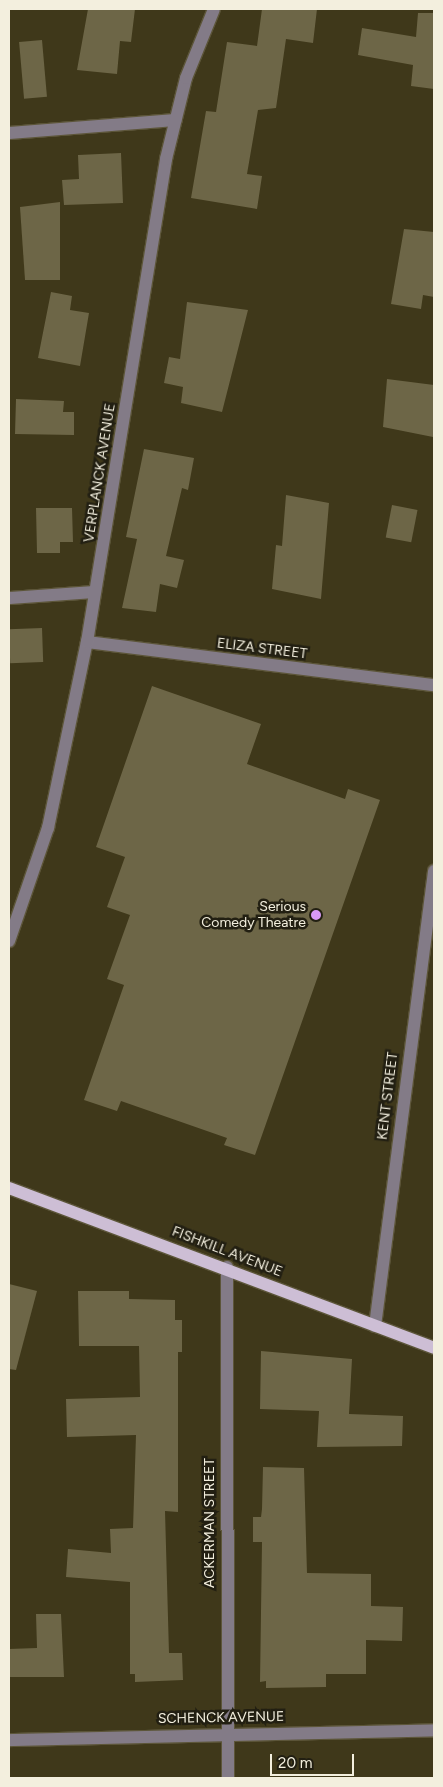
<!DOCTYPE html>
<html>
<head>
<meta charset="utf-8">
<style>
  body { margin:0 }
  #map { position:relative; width:443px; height:1787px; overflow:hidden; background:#3f381a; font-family:Figtree,sans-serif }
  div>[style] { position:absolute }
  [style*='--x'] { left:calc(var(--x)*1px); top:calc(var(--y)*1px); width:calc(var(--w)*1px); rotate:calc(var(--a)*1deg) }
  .building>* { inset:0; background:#6d6647; transform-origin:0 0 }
  .roads { filter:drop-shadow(1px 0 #5c5539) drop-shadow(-1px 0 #5c5539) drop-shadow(0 1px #5c5539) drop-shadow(0 -1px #5c5539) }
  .minor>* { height:12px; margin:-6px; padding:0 6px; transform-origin:6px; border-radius:6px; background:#837b87 }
  .major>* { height:12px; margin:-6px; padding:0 6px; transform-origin:6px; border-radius:6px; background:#cdbed5 }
  .dots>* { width:14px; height:14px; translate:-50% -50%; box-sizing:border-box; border:2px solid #221f12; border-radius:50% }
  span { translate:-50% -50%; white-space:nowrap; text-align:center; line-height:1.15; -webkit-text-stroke:5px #221f12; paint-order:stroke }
  .street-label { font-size:14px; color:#f3efde }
  .poi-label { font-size:14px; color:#f3efde }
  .right { translate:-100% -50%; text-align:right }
  .frame { position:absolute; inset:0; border:10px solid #f3efde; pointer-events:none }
  .scale { position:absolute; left:270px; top:1754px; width:84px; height:22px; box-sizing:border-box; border:2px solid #f3efde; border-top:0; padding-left:6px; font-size:15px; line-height:18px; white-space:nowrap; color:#f3efde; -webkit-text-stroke:4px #221f12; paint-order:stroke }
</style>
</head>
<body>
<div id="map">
  <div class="building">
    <div style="clip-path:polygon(88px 9px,135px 9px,131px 42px,120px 41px,117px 74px,77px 70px)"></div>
    <div style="clip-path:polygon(262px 9px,317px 9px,313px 43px,286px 39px,276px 108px,258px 110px,247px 174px,262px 176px,257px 209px,191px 198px,206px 111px,216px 112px,227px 42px,257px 46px)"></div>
    <div style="clip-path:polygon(418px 13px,434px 13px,434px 89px,411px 86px,413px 65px,358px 55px,362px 28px,416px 37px)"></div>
    <div style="left:42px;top:40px;width:57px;height:23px;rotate:85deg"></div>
    <div style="clip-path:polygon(121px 153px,123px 203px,64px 205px,62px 180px,79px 179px,78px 155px)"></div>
    <div style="clip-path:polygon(60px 202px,60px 280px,25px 280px,20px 207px)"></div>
    <div style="clip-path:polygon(404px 229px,434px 232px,434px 297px,423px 295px,421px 309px,391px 304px)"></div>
    <div style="clip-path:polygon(51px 292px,72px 296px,70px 310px,89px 313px,80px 366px,38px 358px)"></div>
    <div style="clip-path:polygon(187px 302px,248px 310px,222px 412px,181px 403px,183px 387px,164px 383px,169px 357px,180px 359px)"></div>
    <div style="clip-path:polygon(387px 379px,434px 385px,433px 437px,383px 427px)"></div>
    <div style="clip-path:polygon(16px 399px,64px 401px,63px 412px,74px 412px,74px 435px,15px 434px)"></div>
    <div style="clip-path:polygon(144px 449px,194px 458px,188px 490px,182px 488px,166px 556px,184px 560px,177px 588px,160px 584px,156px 612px,122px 608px,137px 539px,126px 537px)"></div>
    <div style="clip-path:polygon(286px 495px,329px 503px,321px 599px,272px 589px,276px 545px,282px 546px)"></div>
    <div style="left:392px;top:505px;width:26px;height:33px;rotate:11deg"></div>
    <div style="clip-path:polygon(36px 508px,72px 508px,73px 542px,60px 542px,60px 553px,37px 553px)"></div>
    <div style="left:42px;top:628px;width:34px;height:33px;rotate:88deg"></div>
    <div style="clip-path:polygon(152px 686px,261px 724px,247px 764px,345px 799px,348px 789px,380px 800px,255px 1155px,224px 1145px,227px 1138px,121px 1101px,117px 1111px,84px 1100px,124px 985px,107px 979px,130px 915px,107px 907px,125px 857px,96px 847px)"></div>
    <div style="clip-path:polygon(9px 1284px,37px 1291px,16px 1370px,9px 1369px)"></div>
    <div style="clip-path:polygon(78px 1291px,129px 1291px,129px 1299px,175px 1300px,175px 1320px,182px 1320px,182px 1352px,178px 1352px,178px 1512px,165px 1511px,169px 1653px,182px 1653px,183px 1680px,135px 1682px,135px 1674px,130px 1674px,130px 1582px,66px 1577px,68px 1549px,111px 1553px,110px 1529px,133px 1528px,136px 1435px,67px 1437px,66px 1399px,140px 1397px,139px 1346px,79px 1346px)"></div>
    <div style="clip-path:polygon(261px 1351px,352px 1359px,349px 1414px,403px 1416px,402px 1446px,317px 1447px,319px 1411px,260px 1409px)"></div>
    <div style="clip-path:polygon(263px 1467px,304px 1468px,307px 1573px,371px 1574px,371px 1606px,403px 1607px,402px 1641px,366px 1640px,366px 1674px,326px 1674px,326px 1687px,266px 1688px,266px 1681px,260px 1682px,262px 1542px,253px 1542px,253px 1517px,261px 1517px,262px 1509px)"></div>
    <div style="clip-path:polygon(36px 1614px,61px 1614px,64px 1677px,9px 1677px,9px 1649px,37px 1648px)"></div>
  </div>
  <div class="roads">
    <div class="minor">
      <div style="--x:9;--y:133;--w:167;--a:-4.5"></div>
      <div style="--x:9;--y:598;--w:86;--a:-4"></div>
      <div style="--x:87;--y:642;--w:350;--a:7.1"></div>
      <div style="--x:9;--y:941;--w:120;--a:-71"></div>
      <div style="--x:48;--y:828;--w:190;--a:-78.2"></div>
      <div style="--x:87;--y:642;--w:489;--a:-80.7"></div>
      <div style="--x:166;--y:159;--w:83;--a:-76.1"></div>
      <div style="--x:186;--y:78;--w:74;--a:-67.9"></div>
      <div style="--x:227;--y:1267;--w:511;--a:89.89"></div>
      <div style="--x:375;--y:1326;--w:459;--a:-82.6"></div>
      <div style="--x:9;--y:1740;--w:425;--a:-1.3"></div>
    </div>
    <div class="major">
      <div style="--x:9;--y:1188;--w:454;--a:20.6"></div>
    </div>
  </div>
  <div class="dots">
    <div style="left:316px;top:915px;background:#d99af8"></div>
  </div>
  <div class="street-label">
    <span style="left:100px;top:473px;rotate:-81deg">VERPLANCK AVENUE</span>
    <span style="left:262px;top:649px;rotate:7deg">ELIZA STREET</span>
    <span style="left:388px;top:1096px;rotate:-83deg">KENT STREET</span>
    <span style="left:227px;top:1252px;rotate:21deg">FISHKILL AVENUE</span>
    <span style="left:210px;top:1523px;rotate:-90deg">ACKERMAN STREET</span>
    <span style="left:221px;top:1718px;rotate:-1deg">SCHENCK AVENUE</span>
  </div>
  <div class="poi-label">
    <span class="right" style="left:306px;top:915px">Serious<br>Comedy Theatre</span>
  </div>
  <div class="frame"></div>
  <div class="scale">20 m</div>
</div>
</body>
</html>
